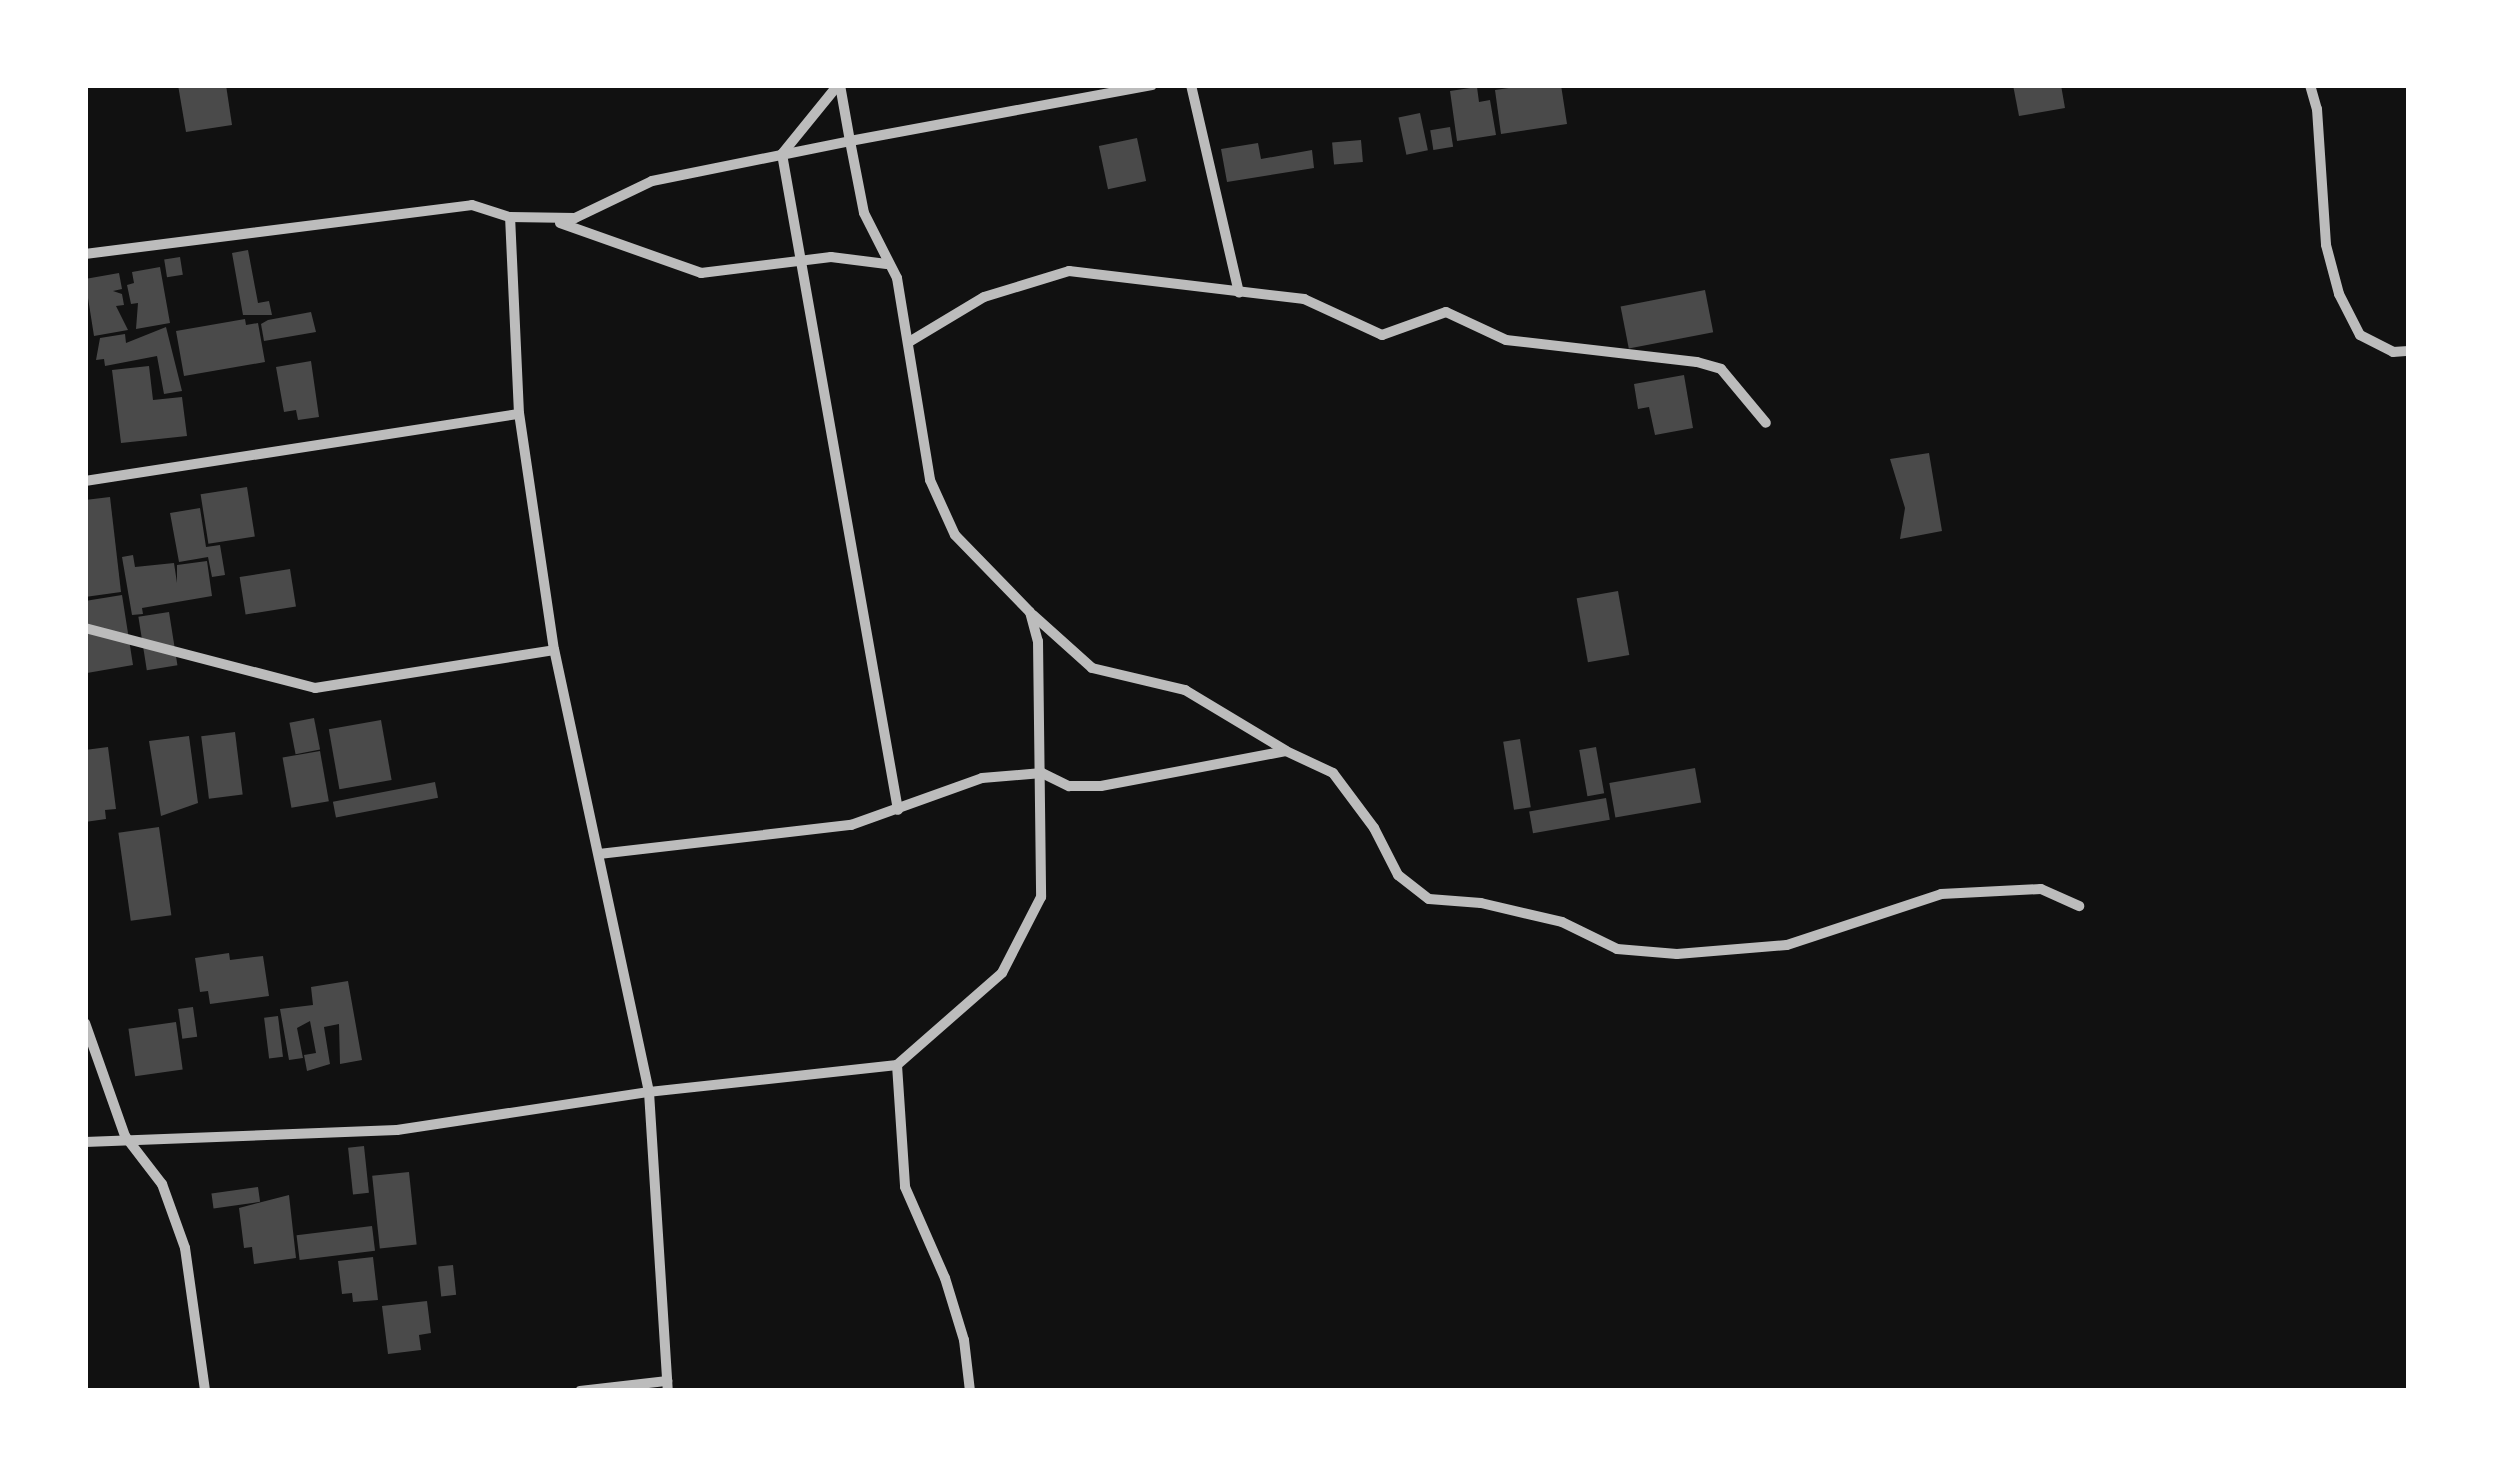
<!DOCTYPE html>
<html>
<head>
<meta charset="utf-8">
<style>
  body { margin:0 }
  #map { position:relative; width:2494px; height:1476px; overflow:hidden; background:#111; font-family:Arial,sans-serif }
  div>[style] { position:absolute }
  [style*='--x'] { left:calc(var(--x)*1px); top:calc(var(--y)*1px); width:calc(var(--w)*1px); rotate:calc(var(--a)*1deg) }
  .building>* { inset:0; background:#4a4a4a; transform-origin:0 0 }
  .minor>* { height:10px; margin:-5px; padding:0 5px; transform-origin:5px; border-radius:5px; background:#bcbcbc }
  span { translate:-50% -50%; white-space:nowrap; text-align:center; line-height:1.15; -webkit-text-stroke:10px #fff; paint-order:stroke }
  .frame { position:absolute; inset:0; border:88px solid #fff; pointer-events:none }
</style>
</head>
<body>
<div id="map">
  <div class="building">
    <div style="clip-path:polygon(178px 85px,226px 85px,232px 125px,186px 132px)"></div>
    <div style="clip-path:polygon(1530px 85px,1561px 85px,1567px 124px,1501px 134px,1495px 90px)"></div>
    <div style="clip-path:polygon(2013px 85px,2061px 85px,2065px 108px,2019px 116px)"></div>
    <div style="clip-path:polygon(1477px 87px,1479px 102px,1490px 100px,1496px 135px,1457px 141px,1450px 91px)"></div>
    <div style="left:1420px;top:113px;width:38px;height:22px;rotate:78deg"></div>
    <div style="left:1450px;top:127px;width:20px;height:20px;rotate:81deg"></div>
    <div style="left:1137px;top:138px;width:44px;height:39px;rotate:78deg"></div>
    <div style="left:1361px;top:140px;width:22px;height:29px;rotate:85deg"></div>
    <div style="clip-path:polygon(1258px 143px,1261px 159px,1312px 150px,1314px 168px,1227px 182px,1221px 149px)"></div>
    <div style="clip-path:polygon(248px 250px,258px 303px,269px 301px,272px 315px,243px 315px,232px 253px)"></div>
    <div style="left:180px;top:257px;width:18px;height:16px;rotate:81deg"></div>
    <div style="clip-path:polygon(160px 267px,170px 323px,136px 329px,138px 303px,131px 304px,127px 285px,134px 283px,132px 272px)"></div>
    <div style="clip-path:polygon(119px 273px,122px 289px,113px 291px,122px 294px,124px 305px,116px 306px,128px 330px,94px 336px,85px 279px)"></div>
    <div style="left:1705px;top:290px;width:43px;height:86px;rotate:79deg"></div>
    <div style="clip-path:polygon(311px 312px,316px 332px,264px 341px,261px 324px,268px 320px)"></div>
    <div style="clip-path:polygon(245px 319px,246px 325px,258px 323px,265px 362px,184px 376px,176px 331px)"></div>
    <div style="clip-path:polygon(166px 327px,182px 391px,164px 394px,157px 356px,105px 366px,104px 359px,96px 360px,100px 338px,125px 334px,126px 343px)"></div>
    <div style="clip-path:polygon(311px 361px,319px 417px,298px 420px,296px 410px,284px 412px,276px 367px)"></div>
    <div style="clip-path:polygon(149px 366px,153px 400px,182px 397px,187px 436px,121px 443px,112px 370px)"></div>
    <div style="clip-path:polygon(1684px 375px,1693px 428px,1655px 435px,1649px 407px,1638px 409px,1634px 384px)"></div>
    <div style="clip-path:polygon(1929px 453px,1942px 531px,1900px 539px,1905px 508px,1890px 459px)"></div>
    <div style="left:247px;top:487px;width:50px;height:47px;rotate:81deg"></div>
    <div style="clip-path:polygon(110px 497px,121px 592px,85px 597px,85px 500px)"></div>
    <div style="clip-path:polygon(200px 508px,206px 547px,220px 545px,225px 575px,212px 577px,208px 557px,179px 562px,170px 513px)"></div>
    <div style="clip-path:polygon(133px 555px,135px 567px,174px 563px,177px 583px,177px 565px,207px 561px,212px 596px,142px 608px,143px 614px,132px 615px,122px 557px)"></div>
    <div style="left:290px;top:569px;width:38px;height:51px;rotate:81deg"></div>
    <div style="left:1618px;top:591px;width:65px;height:42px;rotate:80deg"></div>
    <div style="clip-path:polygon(122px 595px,133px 665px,87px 673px,85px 601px)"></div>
    <div style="left:169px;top:612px;width:54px;height:31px;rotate:81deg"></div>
    <div style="left:314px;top:718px;width:32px;height:25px;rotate:79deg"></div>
    <div style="left:381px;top:720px;width:61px;height:53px;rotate:80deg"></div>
    <div style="left:235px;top:732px;width:63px;height:34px;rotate:83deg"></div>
    <div style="clip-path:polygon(189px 736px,198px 803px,161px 816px,149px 741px)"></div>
    <div style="left:1520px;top:739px;width:69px;height:17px;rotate:81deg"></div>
    <div style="clip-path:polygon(108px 747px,116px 809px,105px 810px,106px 819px,85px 822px,85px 750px)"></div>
    <div style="left:1596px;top:747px;width:47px;height:17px;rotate:80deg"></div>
    <div style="left:320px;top:751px;width:51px;height:38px;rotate:80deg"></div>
    <div style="left:1695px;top:768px;width:35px;height:87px;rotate:80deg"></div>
    <div style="left:435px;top:782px;width:16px;height:104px;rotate:79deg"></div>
    <div style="left:1606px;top:798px;width:22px;height:78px;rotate:80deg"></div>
    <div style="left:159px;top:827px;width:89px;height:41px;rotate:82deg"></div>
    <div style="clip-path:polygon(229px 953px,230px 960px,263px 956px,269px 996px,210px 1004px,208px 991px,200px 992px,195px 958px)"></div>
    <div style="clip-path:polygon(348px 981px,362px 1060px,340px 1064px,339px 1024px,324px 1027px,330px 1064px,307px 1071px,304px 1055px,316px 1053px,310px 1021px,297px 1028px,303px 1058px,289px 1060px,280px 1009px,313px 1005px,311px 987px)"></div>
    <div style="left:193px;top:1007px;width:30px;height:15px;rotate:82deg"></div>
    <div style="left:278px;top:1016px;width:41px;height:14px;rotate:83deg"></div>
    <div style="left:176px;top:1022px;width:48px;height:48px;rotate:82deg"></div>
    <div style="left:364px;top:1146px;width:47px;height:16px;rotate:84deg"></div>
    <div style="left:409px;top:1172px;width:73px;height:37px;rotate:84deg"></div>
    <div style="left:258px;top:1187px;width:15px;height:47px;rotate:82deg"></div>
    <div style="clip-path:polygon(289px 1195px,296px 1258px,254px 1264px,252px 1247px,244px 1248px,239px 1208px)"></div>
    <div style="left:372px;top:1226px;width:25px;height:76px;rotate:83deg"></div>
    <div style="clip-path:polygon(373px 1257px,378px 1300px,353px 1302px,352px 1293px,342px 1294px,338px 1261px)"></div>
    <div style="left:453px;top:1265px;width:30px;height:15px;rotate:84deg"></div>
    <div style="clip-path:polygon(427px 1301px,431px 1333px,419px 1335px,421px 1350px,388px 1354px,382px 1306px)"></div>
  </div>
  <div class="minor">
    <div style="--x:838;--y:85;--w:89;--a:129.1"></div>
    <div style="--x:782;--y:154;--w:666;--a:79.97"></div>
    <div style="--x:840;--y:85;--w:57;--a:79.9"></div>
    <div style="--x:850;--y:141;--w:73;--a:79"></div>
    <div style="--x:864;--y:213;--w:73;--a:63.1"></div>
    <div style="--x:897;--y:278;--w:205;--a:80.7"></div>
    <div style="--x:930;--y:480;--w:60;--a:65.6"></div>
    <div style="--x:955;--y:535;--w:107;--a:45.8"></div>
    <div style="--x:1030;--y:612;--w:30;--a:75"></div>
    <div style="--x:1038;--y:641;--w:256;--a:89.3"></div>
    <div style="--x:1041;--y:897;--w:85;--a:117.2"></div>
    <div style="--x:1002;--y:973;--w:140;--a:138.8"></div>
    <div style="--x:897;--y:1065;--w:249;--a:173.8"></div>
    <div style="--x:649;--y:1092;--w:452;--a:-102.1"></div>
    <div style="--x:554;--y:650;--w:239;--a:-98.4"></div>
    <div style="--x:519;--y:414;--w:197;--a:-92.6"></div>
    <div style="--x:510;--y:217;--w:65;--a:0.9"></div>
    <div style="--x:575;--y:218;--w:85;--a:-25.7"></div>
    <div style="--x:652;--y:181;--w:202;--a:-11.4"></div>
    <div style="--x:850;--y:141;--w:307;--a:-10.5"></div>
    <div style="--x:1191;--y:85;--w:213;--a:77"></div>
    <div style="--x:2310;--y:85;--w:25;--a:74"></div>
    <div style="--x:2317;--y:109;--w:136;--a:86.2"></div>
    <div style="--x:2326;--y:245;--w:51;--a:75.1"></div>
    <div style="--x:2339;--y:294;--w:46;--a:62.9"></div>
    <div style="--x:2360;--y:335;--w:37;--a:27"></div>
    <div style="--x:2393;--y:352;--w:16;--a:-4"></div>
    <div style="--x:560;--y:223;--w:150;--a:19.5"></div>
    <div style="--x:701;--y:273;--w:131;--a:-7"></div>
    <div style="--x:831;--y:257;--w:56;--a:7.1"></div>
    <div style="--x:85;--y:254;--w:390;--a:-7.2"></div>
    <div style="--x:472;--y:205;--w:40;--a:18"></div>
    <div style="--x:909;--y:342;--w:87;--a:-31"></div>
    <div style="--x:984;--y:297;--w:89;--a:-17"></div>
    <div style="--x:1069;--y:271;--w:237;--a:6.8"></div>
    <div style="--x:1304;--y:299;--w:86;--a:24.8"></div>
    <div style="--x:1382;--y:335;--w:68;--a:-19.8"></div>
    <div style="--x:1446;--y:312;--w:66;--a:25"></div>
    <div style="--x:1506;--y:340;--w:192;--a:6.6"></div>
    <div style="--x:1697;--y:362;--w:25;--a:16"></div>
    <div style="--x:1721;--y:369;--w:70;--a:50.2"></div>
    <div style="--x:85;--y:481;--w:439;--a:-8.8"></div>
    <div style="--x:1033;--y:615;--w:79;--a:41.9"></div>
    <div style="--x:1092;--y:668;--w:96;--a:13.3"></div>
    <div style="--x:1185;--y:690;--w:117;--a:31"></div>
    <div style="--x:85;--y:628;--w:238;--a:14.6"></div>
    <div style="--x:315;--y:688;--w:242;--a:-9"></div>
    <div style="--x:599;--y:854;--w:254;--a:-6.6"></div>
    <div style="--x:851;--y:825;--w:139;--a:-19.7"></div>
    <div style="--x:982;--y:778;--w:60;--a:-4.8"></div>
    <div style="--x:1042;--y:773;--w:30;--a:26"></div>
    <div style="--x:1069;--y:786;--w:32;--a:0"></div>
    <div style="--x:1101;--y:786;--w:188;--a:-10.7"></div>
    <div style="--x:1286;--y:751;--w:52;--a:25.1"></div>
    <div style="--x:1333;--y:773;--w:69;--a:53.3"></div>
    <div style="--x:1374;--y:828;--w:53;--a:62.9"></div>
    <div style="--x:1398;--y:875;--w:39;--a:38"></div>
    <div style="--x:1429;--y:899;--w:52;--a:4.4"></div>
    <div style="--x:1481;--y:903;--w:83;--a:13.2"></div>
    <div style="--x:1562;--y:922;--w:61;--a:26.1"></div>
    <div style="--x:1617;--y:949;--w:60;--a:4.8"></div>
    <div style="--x:1677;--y:954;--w:110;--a:-4.7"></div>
    <div style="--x:1787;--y:945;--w:162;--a:-18.3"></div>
    <div style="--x:1941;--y:894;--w:100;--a:-2.9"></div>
    <div style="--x:2041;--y:889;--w:42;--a:24.1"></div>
    <div style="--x:85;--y:1023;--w:120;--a:70.5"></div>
    <div style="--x:125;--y:1136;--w:61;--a:52.4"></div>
    <div style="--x:162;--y:1184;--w:68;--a:70.2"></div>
    <div style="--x:185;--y:1248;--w:144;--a:82"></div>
    <div style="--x:897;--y:1065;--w:122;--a:86.2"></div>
    <div style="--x:905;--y:1187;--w:99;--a:66.3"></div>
    <div style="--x:945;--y:1278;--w:65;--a:73"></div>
    <div style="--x:964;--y:1340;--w:51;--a:83.3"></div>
    <div style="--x:85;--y:1142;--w:312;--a:-2.2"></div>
    <div style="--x:397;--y:1130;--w:255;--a:-8.6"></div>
    <div style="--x:649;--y:1092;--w:300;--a:86.4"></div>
    <div style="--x:580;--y:1391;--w:88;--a:-6.6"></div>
  </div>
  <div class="frame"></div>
</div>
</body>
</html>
